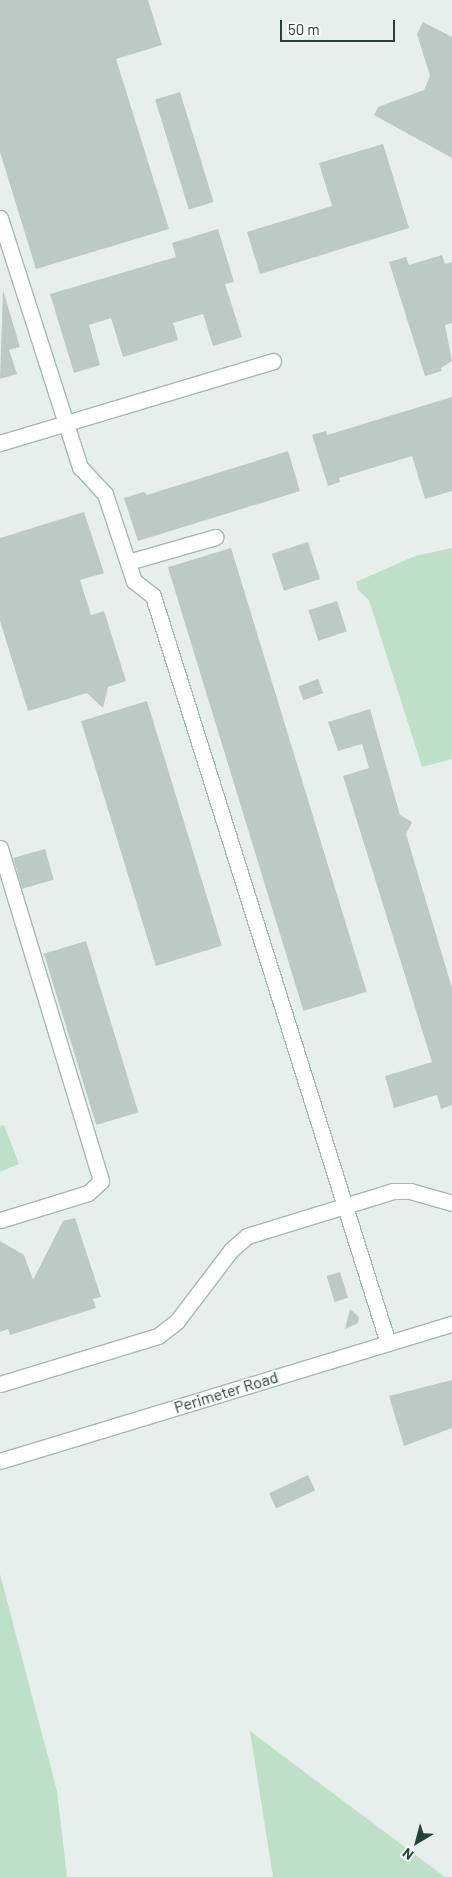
<!DOCTYPE html>
<html>
<head>
<meta charset="utf-8">
<style>
  body { margin:0 }
  #map { position:relative; width:452px; height:1877px; overflow:hidden; background:#e6efeb; font-family:Barlow,sans-serif }
  div>[style] { position:absolute }
  [style*='--x'] { left:calc(var(--x)*1px); top:calc(var(--y)*1px); width:calc(var(--w)*1px); rotate:calc(var(--a)*1deg) }
  .green>* { inset:0; background:#bfe0c8 }
  .building>* { inset:0; background:#bbcac4; transform-origin:0 0 }
  .roads { filter:drop-shadow(1px 0 #a8b8b2) drop-shadow(-1px 0 #a8b8b2) drop-shadow(0 1px #a8b8b2) drop-shadow(0 -1px #a8b8b2) }
  .minor>* { height:15px; margin:-7.5px; padding:0 7.5px; transform-origin:7.5px; border-radius:7.5px; background:#fff }
  span { translate:-50% -50%; white-space:nowrap; text-align:center; line-height:1.15; -webkit-text-stroke:4px #f7fbf9; paint-order:stroke }
  .street-label { font-size:16px; color:#24423a }
  .north { position:absolute; left:392px; top:1817px; width:50px; height:50px; -webkit-text-stroke:4px #f7fbf9; paint-order:stroke; rotate:217deg; font-size:14px; font-weight:700; line-height:20px; text-align:center; color:#24423a }
  .north::after { content:''; display:block; margin:auto; width:18px; height:22px; background:#24423a; clip-path:polygon(50% 0,100% 100%,50% 72%,0 100%) }
  .scale { position:absolute; left:280px; top:20px; width:115px; height:22px; box-sizing:border-box; border:2px solid #24423a; border-top:0; padding-left:6px; font-size:15px; line-height:18px; white-space:nowrap; color:#24423a; -webkit-text-stroke:4px #f7fbf9; paint-order:stroke }
</style>
</head>
<body>
<div id="map">
  <div class="green">
    <div style="clip-path:polygon(452px 548px,452px 759px,422px 767px,369px 600px,358px 590px,356px 582px,415px 556px)"></div>
    <div style="clip-path:polygon(4px 1125px,19px 1164px,0 1172px,0 1126px)"></div>
    <div style="clip-path:polygon(0 1574px,57px 1791px,67px 1877px,0 1877px)"></div>
    <div style="clip-path:polygon(250px 1731px,445px 1877px,273px 1877px)"></div>
  </div>
  <div class="building">
    <div style="clip-path:polygon(0 0,148px 0,162px 45px,116px 59px,169px 229px,36px 269px,0 152px)"></div>
    <div style="clip-path:polygon(423px 22px,452px 37px,452px 158px,374px 115px,378px 107px,424px 90px,430px 76px,417px 34px)"></div>
    <div style="left:180px;top:92px;width:115px;height:26px;rotate:73deg"></div>
    <div style="clip-path:polygon(383px 144px,409px 228px,260px 274px,247px 232px,332px 206px,319px 163px)"></div>
    <div style="clip-path:polygon(218px 229px,234px 282px,225px 284px,242px 337px,213px 346px,203px 314px,173px 323px,178px 340px,123px 357px,111px 318px,89px 325px,100px 365px,74px 373px,50px 294px,176px 257px,172px 243px)"></div>
    <div style="clip-path:polygon(442px 255px,445px 264px,452px 262px,452px 323px,445px 325px,452px 361px,441px 368px,442px 371px,425px 376px,389px 262px,406px 257px,409px 265px)"></div>
    <div style="clip-path:polygon(3px 290px,20px 347px,9px 350px,17px 374px,0 379px)"></div>
    <div style="clip-path:polygon(452px 397px,452px 491px,425px 499px,412px 456px,339px 478px,340px 482px,328px 486px,312px 435px,326px 431px,327px 435px)"></div>
    <div style="clip-path:polygon(288px 451px,300px 491px,138px 541px,124px 498px,144px 492px,147px 495px)"></div>
    <div style="clip-path:polygon(84px 512px,104px 573px,80px 580px,91px 615px,104px 611px,126px 681px,108px 687px,103px 708px,87px 693px,28px 711px,0 621px,0 538px)"></div>
    <div style="left:308px;top:542px;width:39px;height:38px;rotate:72deg"></div>
    <div style="left:231px;top:548px;width:464px;height:66px;rotate:73deg"></div>
    <div style="left:337px;top:601px;width:32px;height:30px;rotate:72deg"></div>
    <div style="left:318px;top:679px;width:15px;height:21px;rotate:70deg"></div>
    <div style="left:147px;top:701px;width:256px;height:69px;rotate:73deg"></div>
    <div style="clip-path:polygon(370px 709px,400px 815px,412px 822px,406px 834px,452px 988px,452px 1105px,441px 1109px,437px 1095px,394px 1108px,385px 1076px,432px 1062px,343px 776px,369px 768px,362px 744px,338px 751px,328px 722px)"></div>
    <div style="left:45px;top:849px;width:32px;height:33px;rotate:74deg"></div>
    <div style="left:86px;top:941px;width:179px;height:44px;rotate:73deg"></div>
    <div style="clip-path:polygon(75px 1218px,101px 1297px,93px 1299px,96px 1308px,10px 1335px,8px 1329px,0 1332px,0 1241px,24px 1255px,33px 1280px,63px 1221px)"></div>
    <div style="left:340px;top:1272px;width:27px;height:14px;rotate:73deg"></div>
    <div style="clip-path:polygon(350px 1309px,359px 1317px,358px 1323px,345px 1329px)"></div>
    <div style="clip-path:polygon(452px 1380px,452px 1428px,404px 1446px,389px 1396px)"></div>
    <div style="left:308px;top:1475px;width:17px;height:43px;rotate:65deg"></div>
  </div>
  <div class="roads">
    <div class="minor">
      <div style="--x:0;--y:218;--w:262;--a:72.2"></div>
      <div style="--x:80;--y:467;--w:37;--a:47"></div>
      <div style="--x:105;--y:494;--w:92;--a:71.6"></div>
      <div style="--x:134;--y:581;--w:24;--a:38"></div>
      <div style="--x:153;--y:596;--w:783;--a:72.54"></div>
      <div style="--x:0;--y:443;--w:285;--a:-16.7"></div>
      <div style="--x:128;--y:562;--w:91;--a:-16"></div>
      <div style="--x:0;--y:848;--w:348;--a:73.1"></div>
      <div style="--x:101;--y:1181;--w:18;--a:137"></div>
      <div style="--x:88;--y:1193;--w:92;--a:162.9"></div>
      <div style="--x:0;--y:1384;--w:165;--a:-16.9"></div>
      <div style="--x:158;--y:1336;--w:24;--a:-38"></div>
      <div style="--x:177;--y:1321;--w:89;--a:-52.7"></div>
      <div style="--x:231;--y:1250;--w:21;--a:-41"></div>
      <div style="--x:247;--y:1236;--w:153;--a:-17.1"></div>
      <div style="--x:393;--y:1191;--w:17;--a:0"></div>
      <div style="--x:410;--y:1191;--w:44;--a:15.9"></div>
      <div style="--x:0;--y:1461;--w:472;--a:-16.9"></div>
    </div>
  </div>
  <div class="street-label">
    <span style="left:226px;top:1392px;rotate:-17deg">Perimeter Road</span>
  </div>
  <div class="north">N</div>
  <div class="scale">50 m</div>
</div>
</body>
</html>
